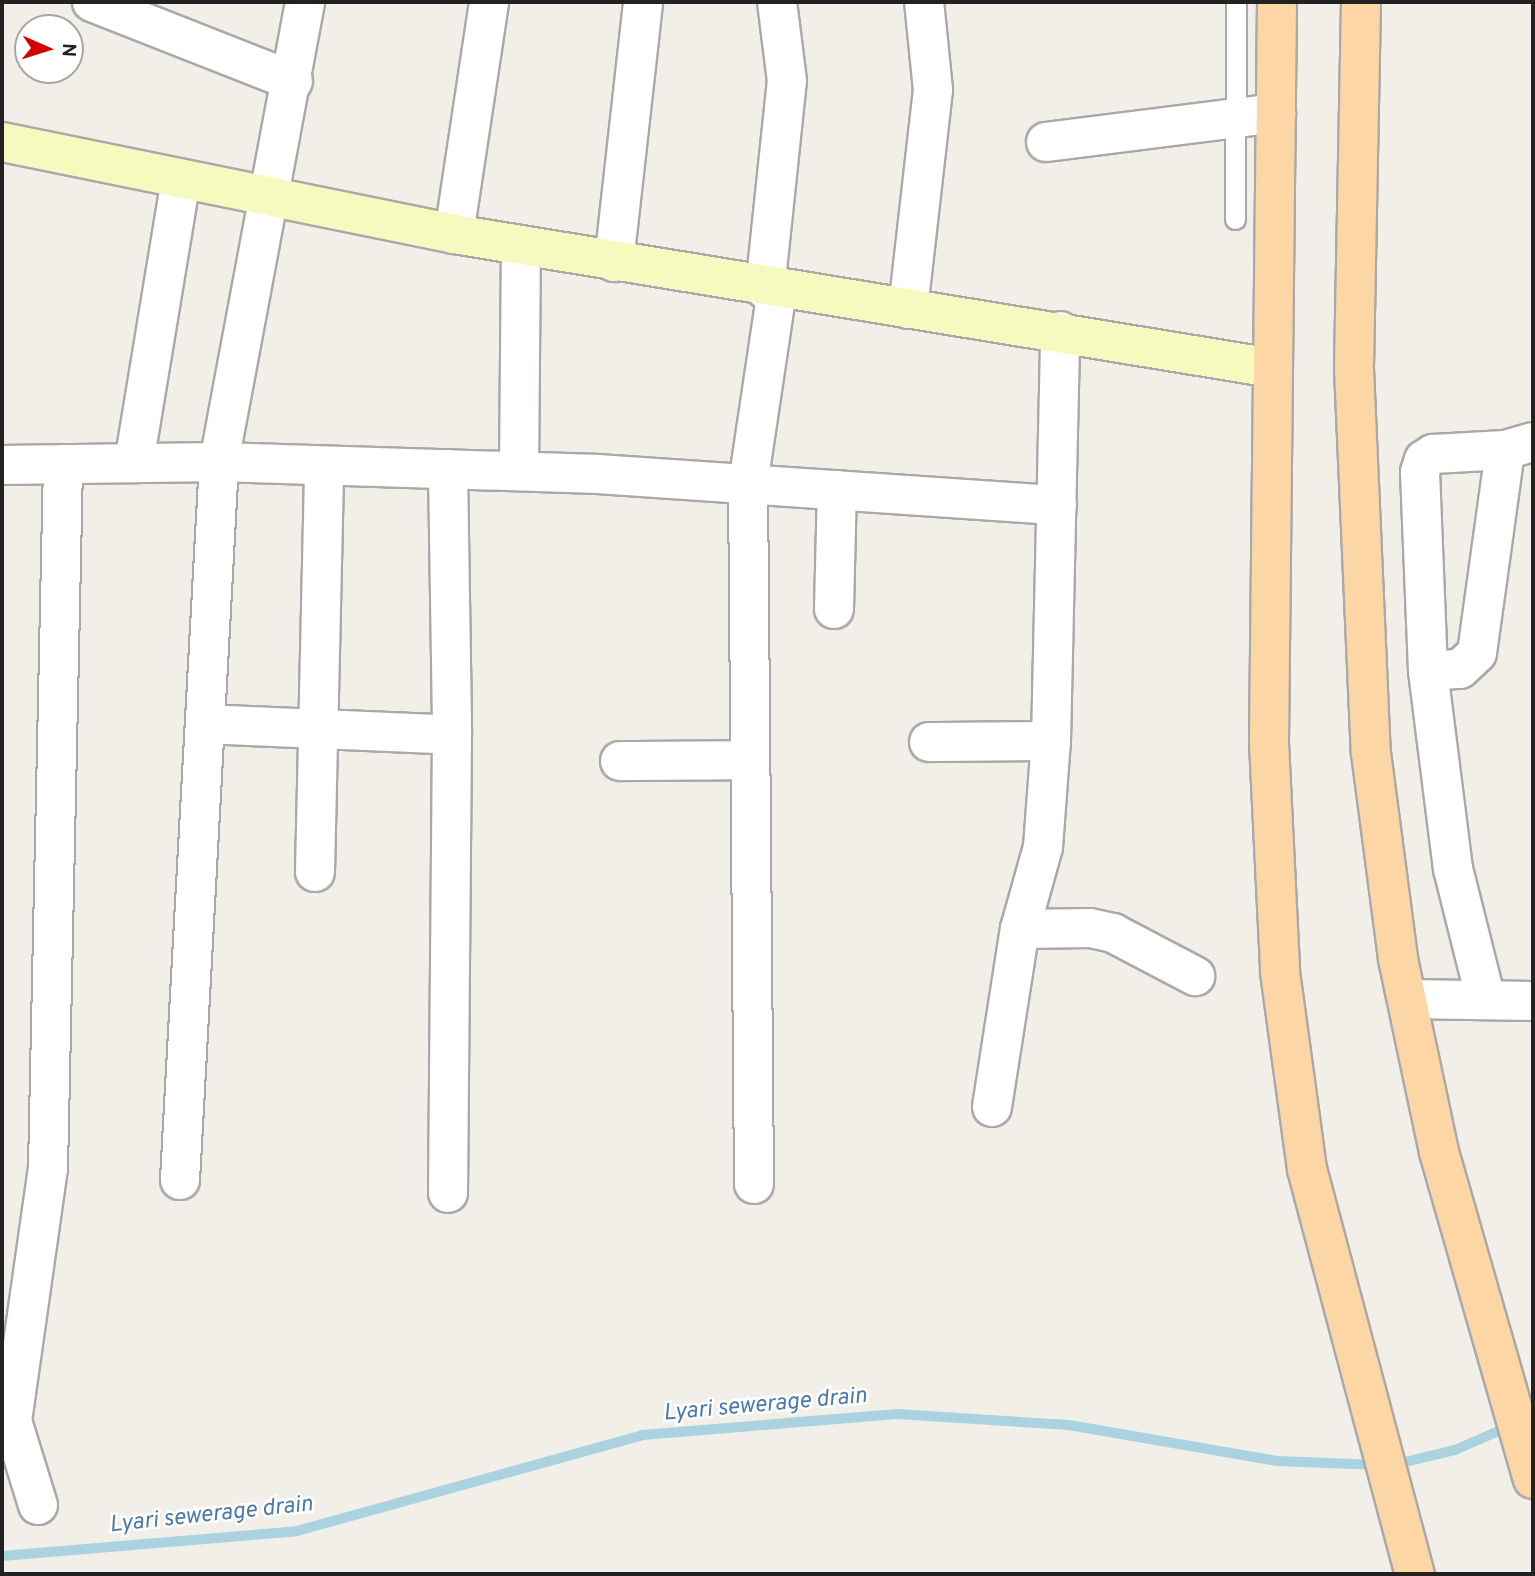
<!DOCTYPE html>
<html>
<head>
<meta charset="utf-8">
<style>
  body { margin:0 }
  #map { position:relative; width:1535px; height:1576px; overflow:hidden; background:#f2efe9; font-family:Overpass,sans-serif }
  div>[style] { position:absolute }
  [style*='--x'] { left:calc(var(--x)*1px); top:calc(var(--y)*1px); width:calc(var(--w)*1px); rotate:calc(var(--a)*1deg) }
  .stream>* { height:10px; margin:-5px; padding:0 5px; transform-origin:5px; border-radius:5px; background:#aad3df }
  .roads { filter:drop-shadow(2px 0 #a9a9a9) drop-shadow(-2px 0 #a9a9a9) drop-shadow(0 2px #a9a9a9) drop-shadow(0 -2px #a9a9a9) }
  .lane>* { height:19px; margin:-9.5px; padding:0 9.5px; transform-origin:9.5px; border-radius:9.5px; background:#fff }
  .street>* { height:38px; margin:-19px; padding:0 19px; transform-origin:19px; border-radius:19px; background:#fff }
  .secondary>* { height:38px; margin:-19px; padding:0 19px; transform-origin:19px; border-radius:19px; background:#f7fabf }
  .primary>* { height:38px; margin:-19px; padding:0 19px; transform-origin:19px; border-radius:19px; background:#fcd6a4 }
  span { translate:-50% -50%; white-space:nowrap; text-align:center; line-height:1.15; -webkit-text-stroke:5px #fff; paint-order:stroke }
  .water-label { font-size:23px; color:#4a7aab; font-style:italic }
  .frame { position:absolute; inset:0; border:4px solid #222; pointer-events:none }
  .north { position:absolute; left:14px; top:14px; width:70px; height:70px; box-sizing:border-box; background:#fff; border:2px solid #a7a7a7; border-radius:50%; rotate:93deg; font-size:19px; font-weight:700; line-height:28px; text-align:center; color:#222 }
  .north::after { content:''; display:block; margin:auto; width:24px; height:32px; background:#d40000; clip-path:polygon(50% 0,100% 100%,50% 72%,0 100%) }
</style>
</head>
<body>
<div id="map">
  <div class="stream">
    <div style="--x:1393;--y:1465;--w:64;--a:-13.6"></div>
    <div style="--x:1455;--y:1450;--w:60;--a:-23.6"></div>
    <div style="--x:2;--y:1556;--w:296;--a:-4.8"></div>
    <div style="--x:297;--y:1531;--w:358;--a:-15.5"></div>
    <div style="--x:642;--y:1435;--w:256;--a:-4.7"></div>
    <div style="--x:897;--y:1414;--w:172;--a:3.7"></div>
    <div style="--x:1069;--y:1425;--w:212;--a:9.8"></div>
    <div style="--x:1278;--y:1461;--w:100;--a:2.3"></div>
  </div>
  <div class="roads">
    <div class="lane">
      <div style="--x:1235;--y:219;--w:217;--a:-89.7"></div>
    </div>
    <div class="street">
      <div style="--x:92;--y:2;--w:216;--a:21.5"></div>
      <div style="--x:1046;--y:142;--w:232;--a:-7.2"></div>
      <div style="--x:454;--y:234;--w:235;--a:-81.4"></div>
      <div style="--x:614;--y:262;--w:262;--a:-83.6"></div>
      <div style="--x:765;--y:289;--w:209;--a:-84"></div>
      <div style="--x:787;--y:81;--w:80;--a:-97.2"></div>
      <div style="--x:908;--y:309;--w:220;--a:-83.5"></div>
      <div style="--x:933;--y:90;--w:88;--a:-95.8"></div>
      <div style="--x:134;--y:463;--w:287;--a:-80.6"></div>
      <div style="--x:2;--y:465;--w:217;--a:-0.8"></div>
      <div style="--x:219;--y:462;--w:379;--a:1.8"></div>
      <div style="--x:598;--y:474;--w:460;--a:3.9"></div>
      <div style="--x:448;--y:469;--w:266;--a:89.1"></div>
      <div style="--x:452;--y:735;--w:458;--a:90.5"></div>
      <div style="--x:519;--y:471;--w:225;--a:-89.5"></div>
      <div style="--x:834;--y:609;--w:119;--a:-88.6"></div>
      <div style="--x:1428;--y:671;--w:32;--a:-4"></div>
      <div style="--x:1460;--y:669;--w:23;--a:-43"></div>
      <div style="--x:1477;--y:653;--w:205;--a:-82.1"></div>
      <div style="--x:205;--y:724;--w:247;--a:2.5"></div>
      <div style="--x:929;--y:742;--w:122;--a:-0.5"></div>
      <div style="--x:620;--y:761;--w:129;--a:-0.4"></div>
      <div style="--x:315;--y:872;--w:406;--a:-88.7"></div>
      <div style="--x:1020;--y:929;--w:70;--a:-0.8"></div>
      <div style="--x:1090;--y:928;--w:24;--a:12"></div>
      <div style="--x:1113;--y:933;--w:93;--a:27.7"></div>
      <div style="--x:1407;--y:999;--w:126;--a:0.9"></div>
      <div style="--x:1486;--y:1000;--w:135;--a:-104.1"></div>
      <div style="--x:1453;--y:869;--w:200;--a:-97.2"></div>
      <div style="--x:1428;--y:671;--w:199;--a:-92.3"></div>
      <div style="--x:1420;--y:472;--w:13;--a:-72"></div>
      <div style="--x:1424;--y:460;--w:11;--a:-34"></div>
      <div style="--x:1433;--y:454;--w:72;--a:-3.2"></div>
      <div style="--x:1505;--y:450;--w:29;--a:-16"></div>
      <div style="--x:992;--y:1107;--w:180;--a:-81.1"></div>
      <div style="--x:1020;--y:929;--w:85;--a:-74.3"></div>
      <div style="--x:1043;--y:847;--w:106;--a:-85.7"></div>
      <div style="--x:1051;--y:741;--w:410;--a:-88.7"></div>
      <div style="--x:180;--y:1180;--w:719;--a:-86.89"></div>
      <div style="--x:219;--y:462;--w:468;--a:-79.4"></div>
      <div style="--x:754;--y:1184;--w:700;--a:-90.49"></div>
      <div style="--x:748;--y:484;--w:195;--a:-81.5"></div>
      <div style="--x:38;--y:1505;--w:88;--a:-107.2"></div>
      <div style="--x:12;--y:1421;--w:255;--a:-81.9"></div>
      <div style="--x:48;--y:1169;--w:705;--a:-88.78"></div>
    </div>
    <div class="secondary">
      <div style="--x:2;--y:142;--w:461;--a:11.5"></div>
      <div style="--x:454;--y:234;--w:829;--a:9.3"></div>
    </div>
    <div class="primary">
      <div style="--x:1277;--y:2;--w:741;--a:90.62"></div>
      <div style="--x:1269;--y:743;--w:229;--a:87.2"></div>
      <div style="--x:1280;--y:972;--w:199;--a:82.2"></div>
      <div style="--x:1307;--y:1169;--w:419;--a:75.1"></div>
      <div style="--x:1361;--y:2;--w:367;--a:91.1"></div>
      <div style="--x:1354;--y:369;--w:384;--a:87.5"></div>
      <div style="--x:1371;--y:753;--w:208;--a:82.5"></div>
      <div style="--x:1398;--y:959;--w:197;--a:78"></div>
      <div style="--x:1439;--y:1152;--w:340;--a:74"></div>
    </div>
  </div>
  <div class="water-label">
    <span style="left:765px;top:1406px;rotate:-5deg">Lyari sewerage drain</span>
    <span style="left:211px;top:1516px;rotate:-6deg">Lyari sewerage drain</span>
  </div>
  <div class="frame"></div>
  <div class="north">N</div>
</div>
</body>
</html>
